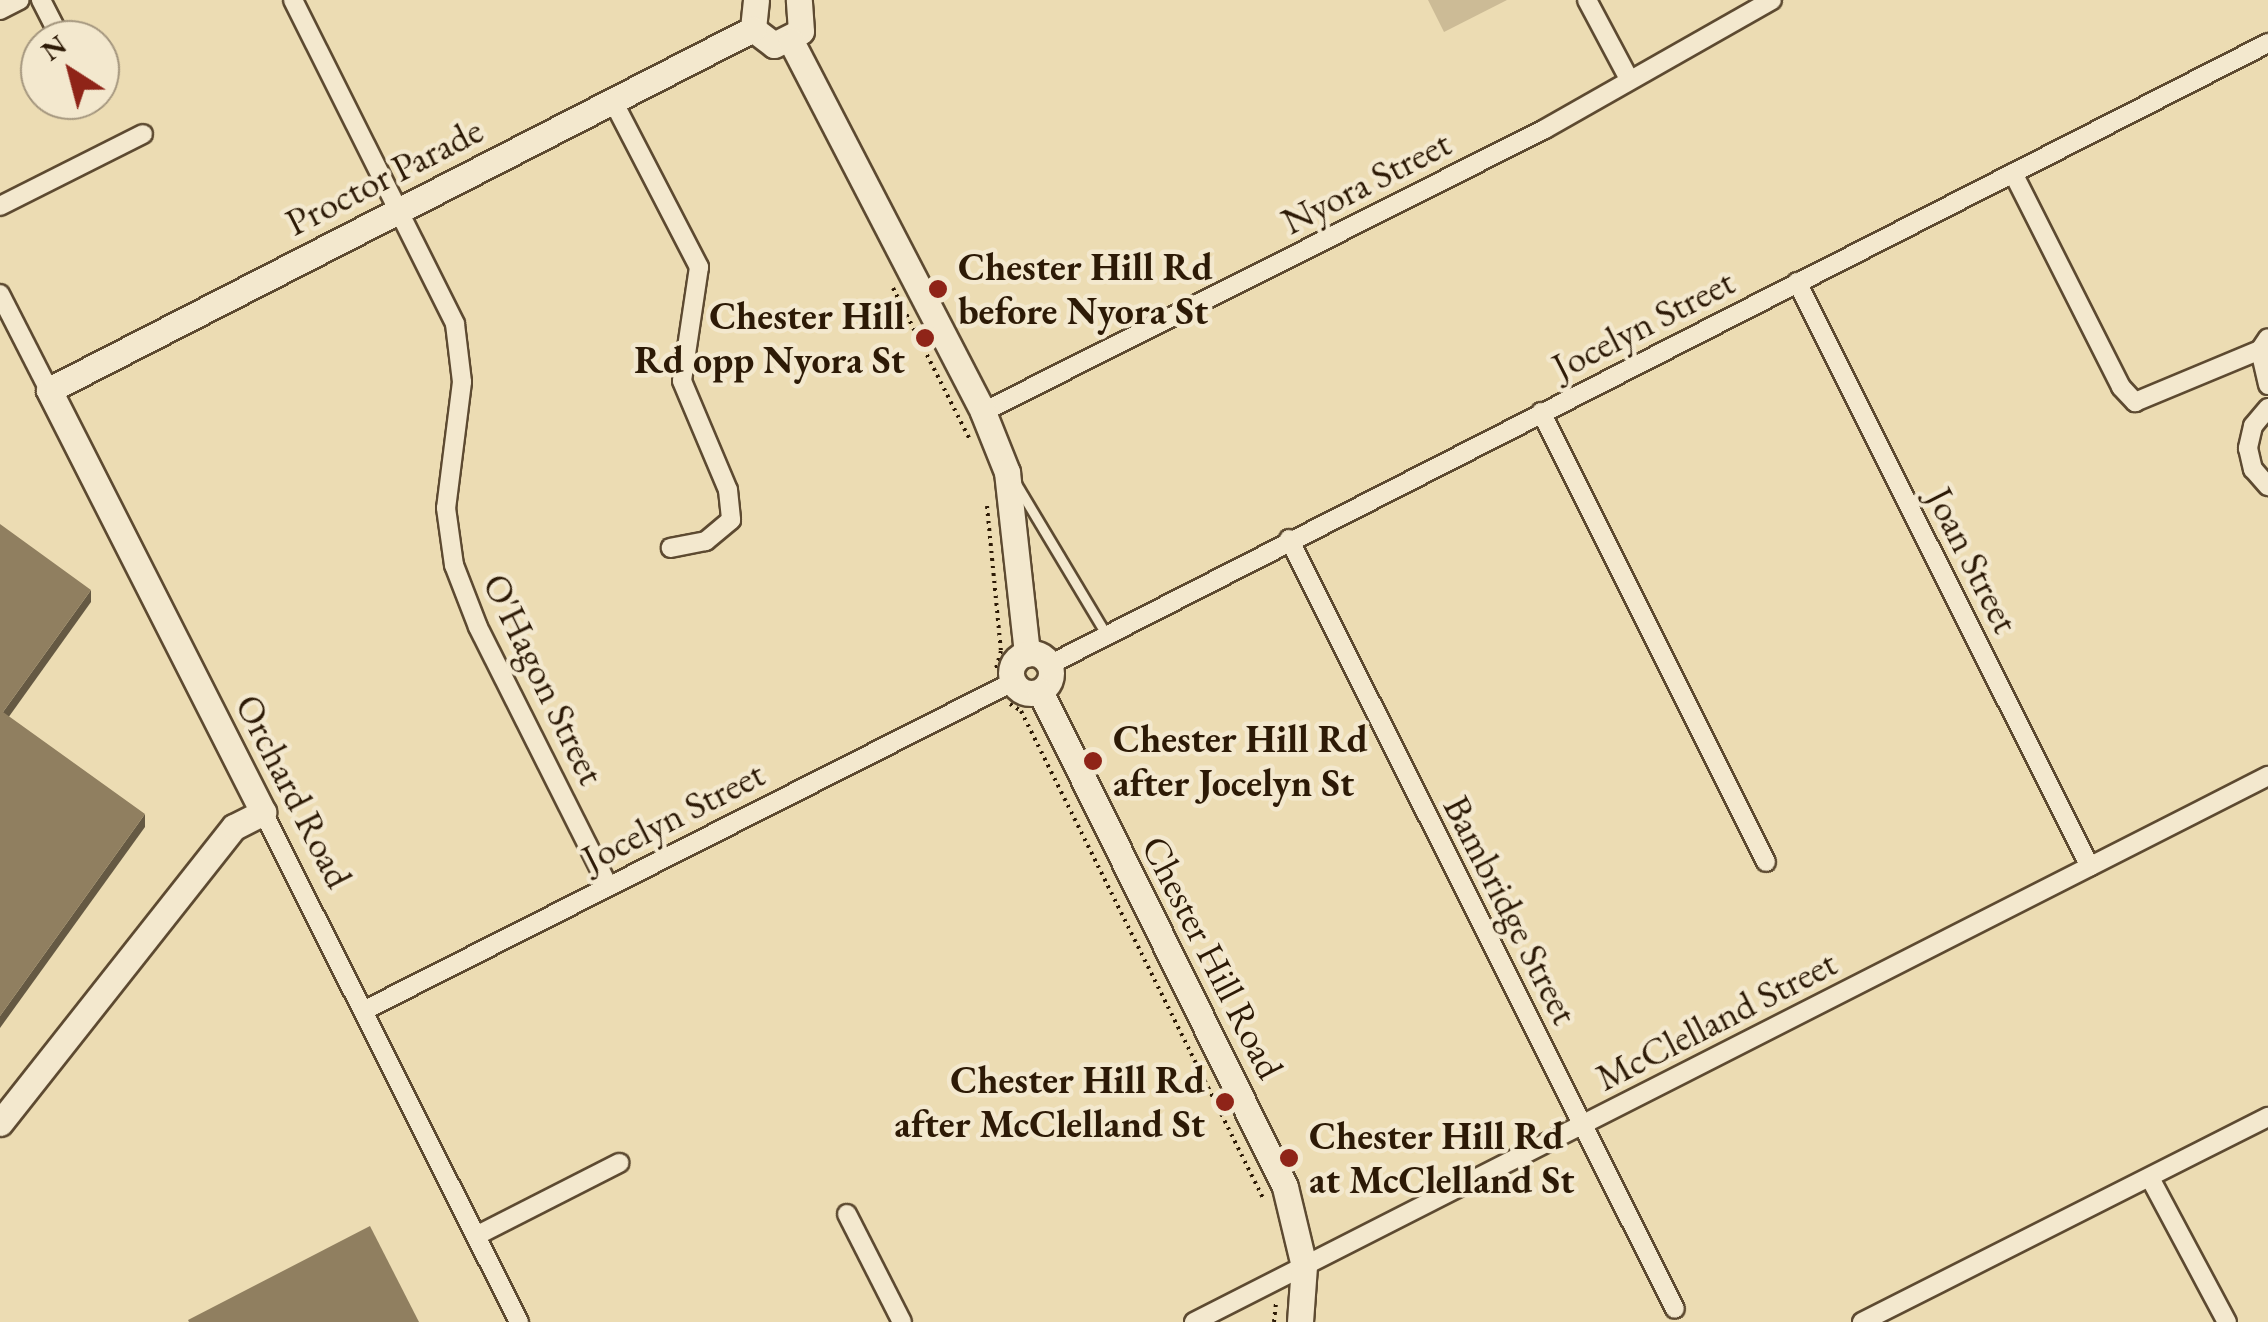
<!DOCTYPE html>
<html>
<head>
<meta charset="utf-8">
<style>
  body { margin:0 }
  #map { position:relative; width:2268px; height:1322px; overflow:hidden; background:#ecdcb3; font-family:"EB Garamond",serif }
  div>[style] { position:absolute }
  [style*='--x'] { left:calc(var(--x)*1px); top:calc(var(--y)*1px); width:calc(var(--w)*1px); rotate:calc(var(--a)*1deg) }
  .green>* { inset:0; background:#ccbb96 }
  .path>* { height:4px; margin-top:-2px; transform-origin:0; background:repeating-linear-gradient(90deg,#2d1a06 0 2.5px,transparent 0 7.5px) }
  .roads { filter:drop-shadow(2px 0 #5d4a31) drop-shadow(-2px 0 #5d4a31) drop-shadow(0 2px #5d4a31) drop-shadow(0 -2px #5d4a31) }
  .lane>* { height:9px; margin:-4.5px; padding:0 4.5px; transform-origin:4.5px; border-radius:4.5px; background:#f3e8ce }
  .street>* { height:18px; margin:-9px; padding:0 9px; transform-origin:9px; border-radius:9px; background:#f3e8ce }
  .secondary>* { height:25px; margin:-12.5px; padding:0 12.5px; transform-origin:12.5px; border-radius:12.5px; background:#f3e8ce }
  .secondary>.ring { margin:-12.5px; padding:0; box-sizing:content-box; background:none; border:25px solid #f3e8ce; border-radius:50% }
  .shaded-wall>* { inset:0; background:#655943 }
  .building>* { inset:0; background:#907f60 }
  .dots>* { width:28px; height:28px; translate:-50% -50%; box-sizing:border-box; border:5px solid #f3e8ce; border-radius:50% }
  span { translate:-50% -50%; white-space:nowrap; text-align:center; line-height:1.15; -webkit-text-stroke:9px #f3e8ce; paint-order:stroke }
  .street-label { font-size:38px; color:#2d1a06 }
  .poi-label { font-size:38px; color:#2d1a06; font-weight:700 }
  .left { translate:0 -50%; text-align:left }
  .right { translate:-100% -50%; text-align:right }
  .north { position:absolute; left:20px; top:20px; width:100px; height:100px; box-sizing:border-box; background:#f3e8ce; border:2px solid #a4967e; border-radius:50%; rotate:324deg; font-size:28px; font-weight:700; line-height:40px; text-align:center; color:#2d1a06 }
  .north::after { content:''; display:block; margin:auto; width:35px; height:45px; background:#8f2418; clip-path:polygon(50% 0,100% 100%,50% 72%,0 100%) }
</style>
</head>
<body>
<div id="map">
  <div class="green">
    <div style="clip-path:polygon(1428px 0,1507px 0,1444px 32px)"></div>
  </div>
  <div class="path">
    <div style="--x:893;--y:288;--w:170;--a:63.1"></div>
    <div style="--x:987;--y:506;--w:146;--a:84.5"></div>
    <div style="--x:1001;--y:651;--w:22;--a:106"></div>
    <div style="--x:1010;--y:704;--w:13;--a:32"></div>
    <div style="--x:1021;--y:711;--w:546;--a:63.58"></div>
    <div style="--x:1274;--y:1322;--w:20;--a:-84"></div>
  </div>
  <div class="roads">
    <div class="lane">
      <div style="--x:1015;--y:482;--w:177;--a:59.1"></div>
    </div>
    <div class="street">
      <div style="--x:41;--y:0;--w:44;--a:62.9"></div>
      <div style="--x:293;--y:0;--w:362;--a:63.4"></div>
      <div style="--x:455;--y:324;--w:58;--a:83.1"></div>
      <div style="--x:462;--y:382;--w:127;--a:97.2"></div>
      <div style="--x:446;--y:508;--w:58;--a:82"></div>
      <div style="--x:454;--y:565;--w:66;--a:68.8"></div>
      <div style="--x:478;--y:627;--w:289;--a:63.3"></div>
      <div style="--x:1587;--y:0;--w:89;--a:62"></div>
      <div style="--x:0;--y:10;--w:22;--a:-27"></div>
      <div style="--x:614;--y:103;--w:185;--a:62.6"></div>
      <div style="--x:699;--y:267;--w:115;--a:98.5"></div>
      <div style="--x:682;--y:381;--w:118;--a:67.1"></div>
      <div style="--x:728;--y:490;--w:30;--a:84"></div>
      <div style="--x:731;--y:520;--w:33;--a:140"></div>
      <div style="--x:706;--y:541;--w:36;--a:169"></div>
      <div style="--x:2013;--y:173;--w:240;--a:63.2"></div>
      <div style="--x:2121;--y:387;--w:21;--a:47"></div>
      <div style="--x:2135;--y:402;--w:135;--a:-22.6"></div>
      <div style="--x:2260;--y:350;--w:14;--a:-56"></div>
      <div style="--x:0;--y:206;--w:160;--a:-26.7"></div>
      <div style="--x:1797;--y:282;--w:654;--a:63.4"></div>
      <div style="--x:0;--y:294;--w:108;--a:63"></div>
      <div style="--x:2260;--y:350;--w:36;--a:77"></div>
      <div style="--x:2268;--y:408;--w:23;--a:130"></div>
      <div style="--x:2253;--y:426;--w:23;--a:103"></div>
      <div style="--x:2248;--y:448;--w:22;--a:77"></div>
      <div style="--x:2253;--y:469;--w:23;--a:49"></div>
      <div style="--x:983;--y:412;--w:629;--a:-26.73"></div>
      <div style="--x:1545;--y:129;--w:261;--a:-29.6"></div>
      <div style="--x:1541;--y:412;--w:503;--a:63.43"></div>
      <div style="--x:1289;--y:539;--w:861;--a:63.38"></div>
      <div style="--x:1049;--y:665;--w:1369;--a:-27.03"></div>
      <div style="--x:263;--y:812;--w:571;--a:63.35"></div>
      <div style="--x:363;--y:1011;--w:729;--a:-26.85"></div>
      <div style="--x:2150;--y:1178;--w:163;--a:61.9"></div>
      <div style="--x:847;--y:1214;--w:121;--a:63"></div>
      <div style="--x:476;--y:1236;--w:161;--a:-27"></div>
      <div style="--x:1194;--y:1322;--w:1205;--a:-26.95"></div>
      <div style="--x:1862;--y:1322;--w:455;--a:-26.8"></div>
    </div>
    <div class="secondary">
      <div style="--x:756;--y:0;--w:29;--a:96"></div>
      <div style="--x:753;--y:29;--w:26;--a:37"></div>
      <div style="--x:774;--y:45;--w:30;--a:-27"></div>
      <div style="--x:801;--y:31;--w:31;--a:-94"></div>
      <div style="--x:791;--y:41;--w:418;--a:62.6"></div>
      <div style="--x:983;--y:412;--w:65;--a:68.2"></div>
      <div style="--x:1007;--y:472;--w:183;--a:83.7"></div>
      <div class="ring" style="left:1011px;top:653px;width:15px;height:15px"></div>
      <div style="--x:1040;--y:691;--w:553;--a:63.71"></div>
      <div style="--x:1285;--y:1187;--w:81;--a:76.5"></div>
      <div style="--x:1304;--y:1266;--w:56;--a:94.1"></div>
      <div style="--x:0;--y:1123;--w:377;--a:-51.7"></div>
      <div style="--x:234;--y:827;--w:33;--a:-27"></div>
      <div style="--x:263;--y:812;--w:473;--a:-116.9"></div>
      <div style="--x:49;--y:390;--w:791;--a:-27.15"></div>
    </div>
  </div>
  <div class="shaded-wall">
    <div style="clip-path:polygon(91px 590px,91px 602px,3px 725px,3px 712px)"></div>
    <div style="clip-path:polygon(145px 814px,145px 827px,0 1028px,0 1016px)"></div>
  </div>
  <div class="building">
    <div style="clip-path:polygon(0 524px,91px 590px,3px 712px,145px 814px,0 1016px)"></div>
    <div style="clip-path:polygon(370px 1226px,419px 1322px,189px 1322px,188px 1320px)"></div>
  </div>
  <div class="dots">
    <div style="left:938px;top:289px;background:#8f2418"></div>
    <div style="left:925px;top:338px;background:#8f2418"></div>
    <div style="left:1093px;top:761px;background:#8f2418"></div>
    <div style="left:1225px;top:1102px;background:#8f2418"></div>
    <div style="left:1289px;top:1158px;background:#8f2418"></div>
  </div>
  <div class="street-label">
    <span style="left:384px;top:176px;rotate:-27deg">Proctor Parade</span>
    <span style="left:1366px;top:182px;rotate:-27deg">Nyora Street</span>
    <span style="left:1643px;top:324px;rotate:-27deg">Jocelyn Street</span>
    <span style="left:1973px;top:560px;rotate:63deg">Joan Street</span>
    <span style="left:544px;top:679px;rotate:64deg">O'Hagon Street</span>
    <span style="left:294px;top:791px;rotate:63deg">Orchard Road</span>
    <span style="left:673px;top:816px;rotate:-27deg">Jocelyn Street</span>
    <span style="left:1511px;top:910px;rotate:63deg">Bambridge Street</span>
    <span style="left:1213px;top:957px;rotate:63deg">Chester Hill Road</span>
    <span style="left:1716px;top:1020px;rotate:-27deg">McClelland Street</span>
  </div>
  <div class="poi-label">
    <span class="left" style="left:958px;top:289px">Chester Hill Rd<br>before Nyora St</span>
    <span class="right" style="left:905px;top:338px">Chester Hill<br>Rd opp Nyora St</span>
    <span class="left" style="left:1113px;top:761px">Chester Hill Rd<br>after Jocelyn St</span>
    <span class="right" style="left:1205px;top:1102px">Chester Hill Rd<br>after McClelland St</span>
    <span class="left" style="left:1309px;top:1158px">Chester Hill Rd<br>at McClelland St</span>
  </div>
  <div class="north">N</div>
</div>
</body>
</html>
